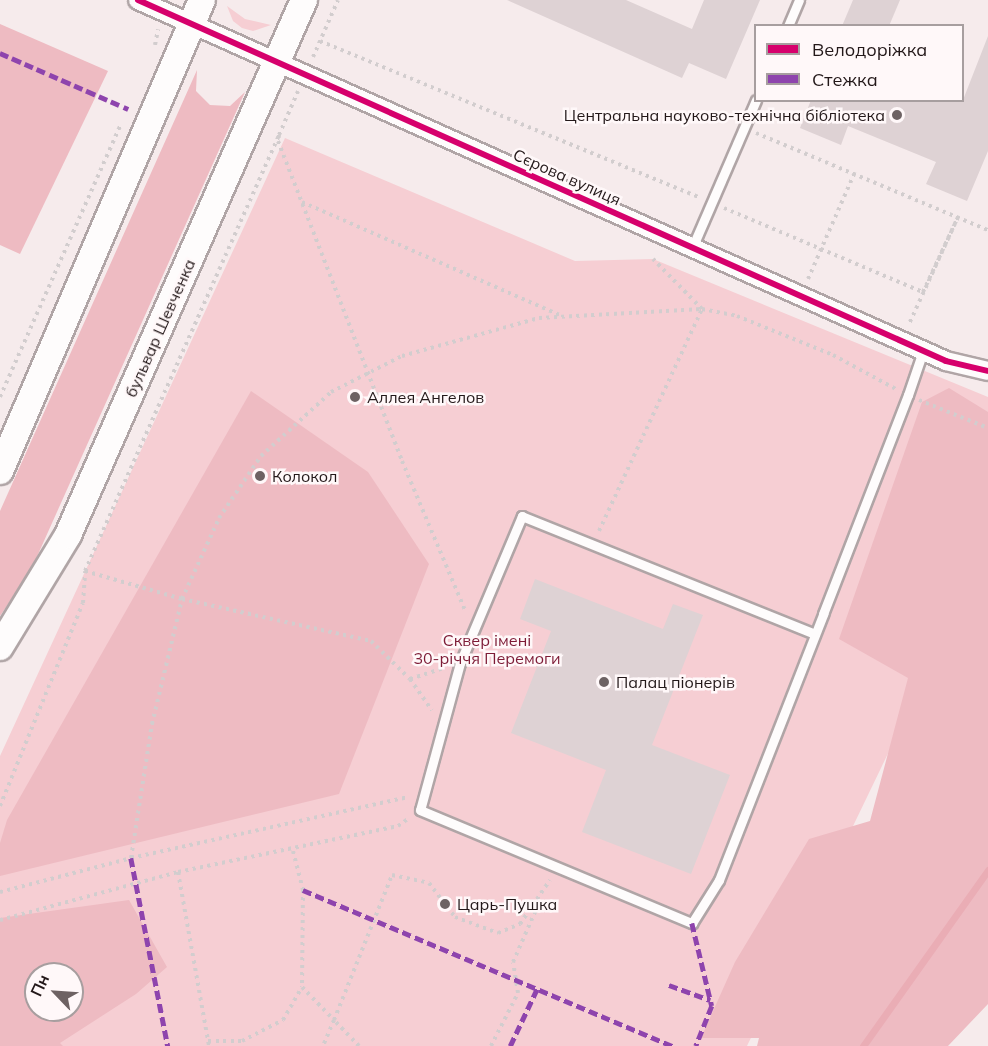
<!DOCTYPE html>
<html>
<head>
<meta charset="utf-8">
<style>
  body { margin:0 }
  #map { position:relative; width:988px; height:1046px; overflow:hidden; background:#f6ebec; font-family:Mulish,sans-serif }
  div>[style] { position:absolute }
  [style*='--x'] { left:calc(var(--x)*1px); top:calc(var(--y)*1px); width:calc(var(--w)*1px); rotate:calc(var(--a)*1deg) }
  .green>* { inset:0; background:#f6ced3 }
  .forest>* { inset:0; background:#eebbc2 }
  .stream>* { height:7px; margin:-3.5px; padding:0 3.5px; transform-origin:3.5px; border-radius:3.5px; background:#eaadb5 }
  .building>* { inset:0; background:#ded2d4 }
  .path>* { height:4px; margin-top:-2px; transform-origin:0; background:repeating-linear-gradient(90deg,#d2cdce 0 3px,transparent 0 7.5px) }
  .roads { filter:drop-shadow(2px 0 #b0a5a6) drop-shadow(-2px 0 #b0a5a6) drop-shadow(0 2px #b0a5a6) drop-shadow(0 -2px #b0a5a6) }
  .lane>* { height:9px; margin:-4.5px; padding:0 4.5px; transform-origin:4.5px; border-radius:4.5px; background:#fefcfc }
  .street>* { height:18px; margin:-9px; padding:0 9px; transform-origin:9px; border-radius:9px; background:#fefcfc }
  .secondary>* { height:26px; margin:-13px; padding:0 13px; transform-origin:13px; border-radius:13px; background:#fefcfc }
  .quiet>* { height:4.5px; margin-top:-2.25px; transform-origin:0; background:repeating-linear-gradient(90deg,#8e44ad 0 9px,transparent 0 13.5px) }
  .cycleway>* { height:6px; margin:-3px; padding:0 3px; transform-origin:3px; border-radius:3px; background:#d6006c }
  .dots>* { width:16px; height:16px; translate:-50% -50%; box-sizing:border-box; border:3px solid #fff8f9; border-radius:50% }
  span { translate:-50% -50%; white-space:nowrap; text-align:center; line-height:1.15; -webkit-text-stroke:5px #fff8f9; paint-order:stroke }
  .poi-label { font-size:16px; color:#231819 }
  .right { translate:-100% -50%; text-align:right }
  .left { translate:0 -50%; text-align:left }
  .street-label { font-size:16px; color:#231819 }
  .park-label { font-size:16px; color:#7d1b36 }
  .legend { position:absolute; left:754px; top:24px; width:210px; height:78px; box-sizing:border-box; background:#fff8f9; border:2px solid #a79e9f; margin:0; padding:8px 10px; list-style:none; font-size:18px; color:#231819 }
  .legend li { display:flex; align-items:center; gap:12px; height:30px }
  .legend b { width:30px; border:2px solid #a79e9f }
  .north { position:absolute; left:24px; top:962px; width:60px; height:60px; box-sizing:border-box; background:#fff8f9; border:2px solid #a79e9f; border-radius:50%; rotate:295deg; font-size:16px; font-weight:700; line-height:24px; text-align:center; color:#231819 }
  .north::after { content:''; display:block; margin:auto; width:21px; height:27px; background:#6d6263; clip-path:polygon(50% 0,100% 100%,50% 72%,0 100%) }
</style>
</head>
<body>
<div id="map">
  <div class="green">
    <div style="clip-path:polygon(227px 6px,245px 19px,271px 25px,253px 31px,242px 28px,233px 21px)"></div>
    <div style="clip-path:polygon(evenodd,285px 138px,575px 261px,653px 259px,988px 397px,988px 546px,747px 1046px,0 1046px,0 756px,285px 138px,36px 974px,72px 974px,72px 1010px,36px 1010px,36px 974px)"></div>
  </div>
  <div class="forest">
    <div style="clip-path:polygon(0 24px,108px 71px,20px 254px,0 245px)"></div>
    <div style="clip-path:polygon(197px 70px,196px 91px,210px 105px,230px 106px,245px 92px,31px 570px,0 616px,0 511px)"></div>
    <div style="clip-path:polygon(949px 388px,988px 412px,988px 1004px,948px 1046px,757px 1046px,759px 1038px,701px 1038px,735px 962px,809px 839px,870px 821px,908px 678px,839px 639px,922px 402px)"></div>
    <div style="clip-path:polygon(251px 391px,368px 472px,429px 564px,339px 794px,0 876px,0 843px,7px 820px)"></div>
    <div style="clip-path:polygon(evenodd,129px 900px,167px 967px,136px 994px,60px 1043px,63px 1046px,0 1046px,0 918px,129px 900px,36px 974px,72px 974px,72px 1010px,36px 1010px,36px 974px)"></div>
  </div>
  <div class="stream">
    <div style="--x:863;--y:1046;--w:216;--a:-54.6"></div>
  </div>
  <div class="building">
    <div style="clip-path:polygon(507px 0,626px 0,692px 29px,704px 0,760px 0,726px 79px,689px 63px,682px 78px)"></div>
    <div style="clip-path:polygon(853px 0,900px 0,889px 26px,842px 26px)"></div>
    <div style="clip-path:polygon(988px 36px,988px 151px,967px 201px,926px 184px,936px 162px,848px 126px,841px 145px,800px 128px,811px 100px,963px 100px)"></div>
    <div style="clip-path:polygon(535px 579px,663px 629px,673px 604px,703px 615px,652px 745px,730px 775px,691px 874px,582px 832px,606px 770px,511px 733px,551px 631px,520px 619px)"></div>
  </div>
  <div class="path">
    <div style="--x:320;--y:41;--w:409;--a:22.4"></div>
    <div style="--x:155;--y:45;--w:16;--a:-79"></div>
    <div style="--x:313;--y:57;--w:62;--a:-66.3"></div>
    <div style="--x:756;--y:133;--w:251;--a:22.7"></div>
    <div style="--x:279;--y:135;--w:48;--a:-66.6"></div>
    <div style="--x:302;--y:202;--w:281;--a:23.7"></div>
    <div style="--x:724;--y:208;--w:216;--a:22.9"></div>
    <div style="--x:923;--y:292;--w:83;--a:-65"></div>
    <div style="--x:958;--y:217;--w:118;--a:114.6"></div>
    <div style="--x:808;--y:279;--w:115;--a:-66.3"></div>
    <div style="--x:0;--y:397;--w:299;--a:-66.1"></div>
    <div style="--x:919;--y:400;--w:74;--a:22.1"></div>
    <div style="--x:599;--y:531;--w:245;--a:-65.1"></div>
    <div style="--x:702;--y:309;--w:70;--a:-134.4"></div>
    <div style="--x:85;--y:571;--w:477;--a:-66"></div>
    <div style="--x:279;--y:135;--w:6;--a:99"></div>
    <div style="--x:278;--y:141;--w:343;--a:68.8"></div>
    <div style="--x:402;--y:461;--w:162;--a:67.1"></div>
    <div style="--x:410;--y:679;--w:35;--a:-18"></div>
    <div style="--x:0;--y:806;--w:219;--a:-67.8"></div>
    <div style="--x:83;--y:603;--w:32;--a:-86"></div>
    <div style="--x:85;--y:571;--w:101;--a:16.1"></div>
    <div style="--x:182;--y:599;--w:194;--a:12.5"></div>
    <div style="--x:371;--y:641;--w:54;--a:44.3"></div>
    <div style="--x:410;--y:679;--w:38;--a:55"></div>
    <div style="--x:293;--y:851;--w:40;--a:75.6"></div>
    <div style="--x:303;--y:890;--w:97;--a:90.6"></div>
    <div style="--x:131;--y:858;--w:136;--a:-81.1"></div>
    <div style="--x:152;--y:724;--w:129;--a:-76.5"></div>
    <div style="--x:182;--y:599;--w:89;--a:-65.4"></div>
    <div style="--x:219;--y:518;--w:75;--a:-55.9"></div>
    <div style="--x:261;--y:456;--w:95;--a:-42.4"></div>
    <div style="--x:331;--y:392;--w:80;--a:-26.9"></div>
    <div style="--x:402;--y:356;--w:142;--a:-15.5"></div>
    <div style="--x:539;--y:318;--w:163;--a:-3.2"></div>
    <div style="--x:702;--y:309;--w:36;--a:11"></div>
    <div style="--x:737;--y:316;--w:104;--a:22.1"></div>
    <div style="--x:833;--y:355;--w:72;--a:28.4"></div>
    <div style="--x:178;--y:872;--w:177;--a:79.9"></div>
    <div style="--x:0;--y:892;--w:135;--a:-14.5"></div>
    <div style="--x:131;--y:858;--w:284;--a:-12.4"></div>
    <div style="--x:0;--y:920;--w:184;--a:-15.1"></div>
    <div style="--x:178;--y:872;--w:225;--a:-11.8"></div>
    <div style="--x:398;--y:826;--w:14;--a:-36"></div>
    <div style="--x:208;--y:1041;--w:34;--a:0"></div>
    <div style="--x:242;--y:1041;--w:46;--a:-27.1"></div>
    <div style="--x:283;--y:1020;--w:38;--a:-60"></div>
    <div style="--x:302;--y:987;--w:46;--a:45.9"></div>
    <div style="--x:334;--y:1020;--w:28;--a:113"></div>
    <div style="--x:359;--y:1046;--w:36;--a:-134"></div>
    <div style="--x:334;--y:1020;--w:156;--a:-68.2"></div>
    <div style="--x:392;--y:875;--w:38;--a:12"></div>
    <div style="--x:429;--y:883;--w:43;--a:52.6"></div>
    <div style="--x:455;--y:917;--w:46;--a:20.4"></div>
    <div style="--x:498;--y:933;--w:24;--a:-22"></div>
    <div style="--x:520;--y:924;--w:53;--a:-55.7"></div>
    <div style="--x:491;--y:1046;--w:59;--a:-63"></div>
    <div style="--x:518;--y:993;--w:31;--a:-99"></div>
    <div style="--x:513;--y:962;--w:64;--a:-66.2"></div>
  </div>
  <div class="roads">
    <div class="lane">
      <div style="--x:788;--y:26;--w:28;--a:-67"></div>
      <div style="--x:692;--y:248;--w:161;--a:-66.6"></div>
      <div style="--x:815;--y:634;--w:316;--a:-158.1"></div>
      <div style="--x:522;--y:516;--w:160;--a:112.9"></div>
      <div style="--x:460;--y:663;--w:152;--a:105.2"></div>
      <div style="--x:420;--y:810;--w:295;--a:22.6"></div>
      <div style="--x:692;--y:923;--w:51;--a:-57.9"></div>
      <div style="--x:719;--y:880;--w:286;--a:-68.6"></div>
      <div style="--x:823;--y:614;--w:235;--a:-68.8"></div>
      <div style="--x:908;--y:395;--w:46;--a:-71.2"></div>
    </div>
    <div class="street">
      <div style="--x:138;--y:0;--w:885;--a:24.07"></div>
      <div style="--x:946;--y:361;--w:43;--a:13.4"></div>
    </div>
    <div class="secondary">
      <div style="--x:0;--y:471;--w:512;--a:-66.79"></div>
      <div style="--x:0;--y:647;--w:131;--a:-58.7"></div>
      <div style="--x:68;--y:535;--w:585;--a:-66.2"></div>
    </div>
  </div>
  <div class="quiet">
    <div style="--x:0;--y:53;--w:140;--a:23.6"></div>
    <div style="--x:131;--y:858;--w:192;--a:78.9"></div>
    <div style="--x:303;--y:890;--w:401;--a:22.9"></div>
    <div style="--x:692;--y:923;--w:85;--a:76.5"></div>
    <div style="--x:712;--y:1006;--w:43;--a:111.8"></div>
    <div style="--x:669;--y:985;--w:44;--a:20.1"></div>
    <div style="--x:510;--y:1046;--w:63;--a:-64.7"></div>
  </div>
  <div class="cycleway">
    <div style="--x:138;--y:0;--w:885;--a:24.07"></div>
    <div style="--x:946;--y:361;--w:43;--a:13.4"></div>
  </div>
  <div class="dots">
    <div style="left:897px;top:115px;background:#6d6263"></div>
    <div style="left:355px;top:397px;background:#6d6263"></div>
    <div style="left:260px;top:476px;background:#6d6263"></div>
    <div style="left:604px;top:682px;background:#6d6263"></div>
    <div style="left:445px;top:904px;background:#6d6263"></div>
  </div>
  <div class="poi-label">
    <span class="right" style="left:885px;top:115px">Центральна науково-технічна бібліотека</span>
    <span class="left" style="left:367px;top:397px">Аллея Ангелов</span>
    <span class="left" style="left:272px;top:476px">Колокол</span>
    <span class="left" style="left:616px;top:682px">Палац піонерів</span>
    <span class="left" style="left:457px;top:904px">Царь-Пушка</span>
  </div>
  <div class="street-label">
    <span style="left:567px;top:177px;rotate:24deg">Сєрова вулиця</span>
    <span style="left:160px;top:328px;rotate:-66deg">бульвар Шевченка</span>
  </div>
  <div class="park-label">
    <span style="left:487px;top:649px">Сквер імені<br>30-річчя Перемоги</span>
  </div>
  <ul class="legend">
  <li><b style="height:8px;background:#d6006c"></b>Велодоріжка</li>
  <li><b style="height:8px;background:#8e44ad"></b>Стежка</li>
  </ul>
  <div class="north">Пн</div>
</div>
</body>
</html>
